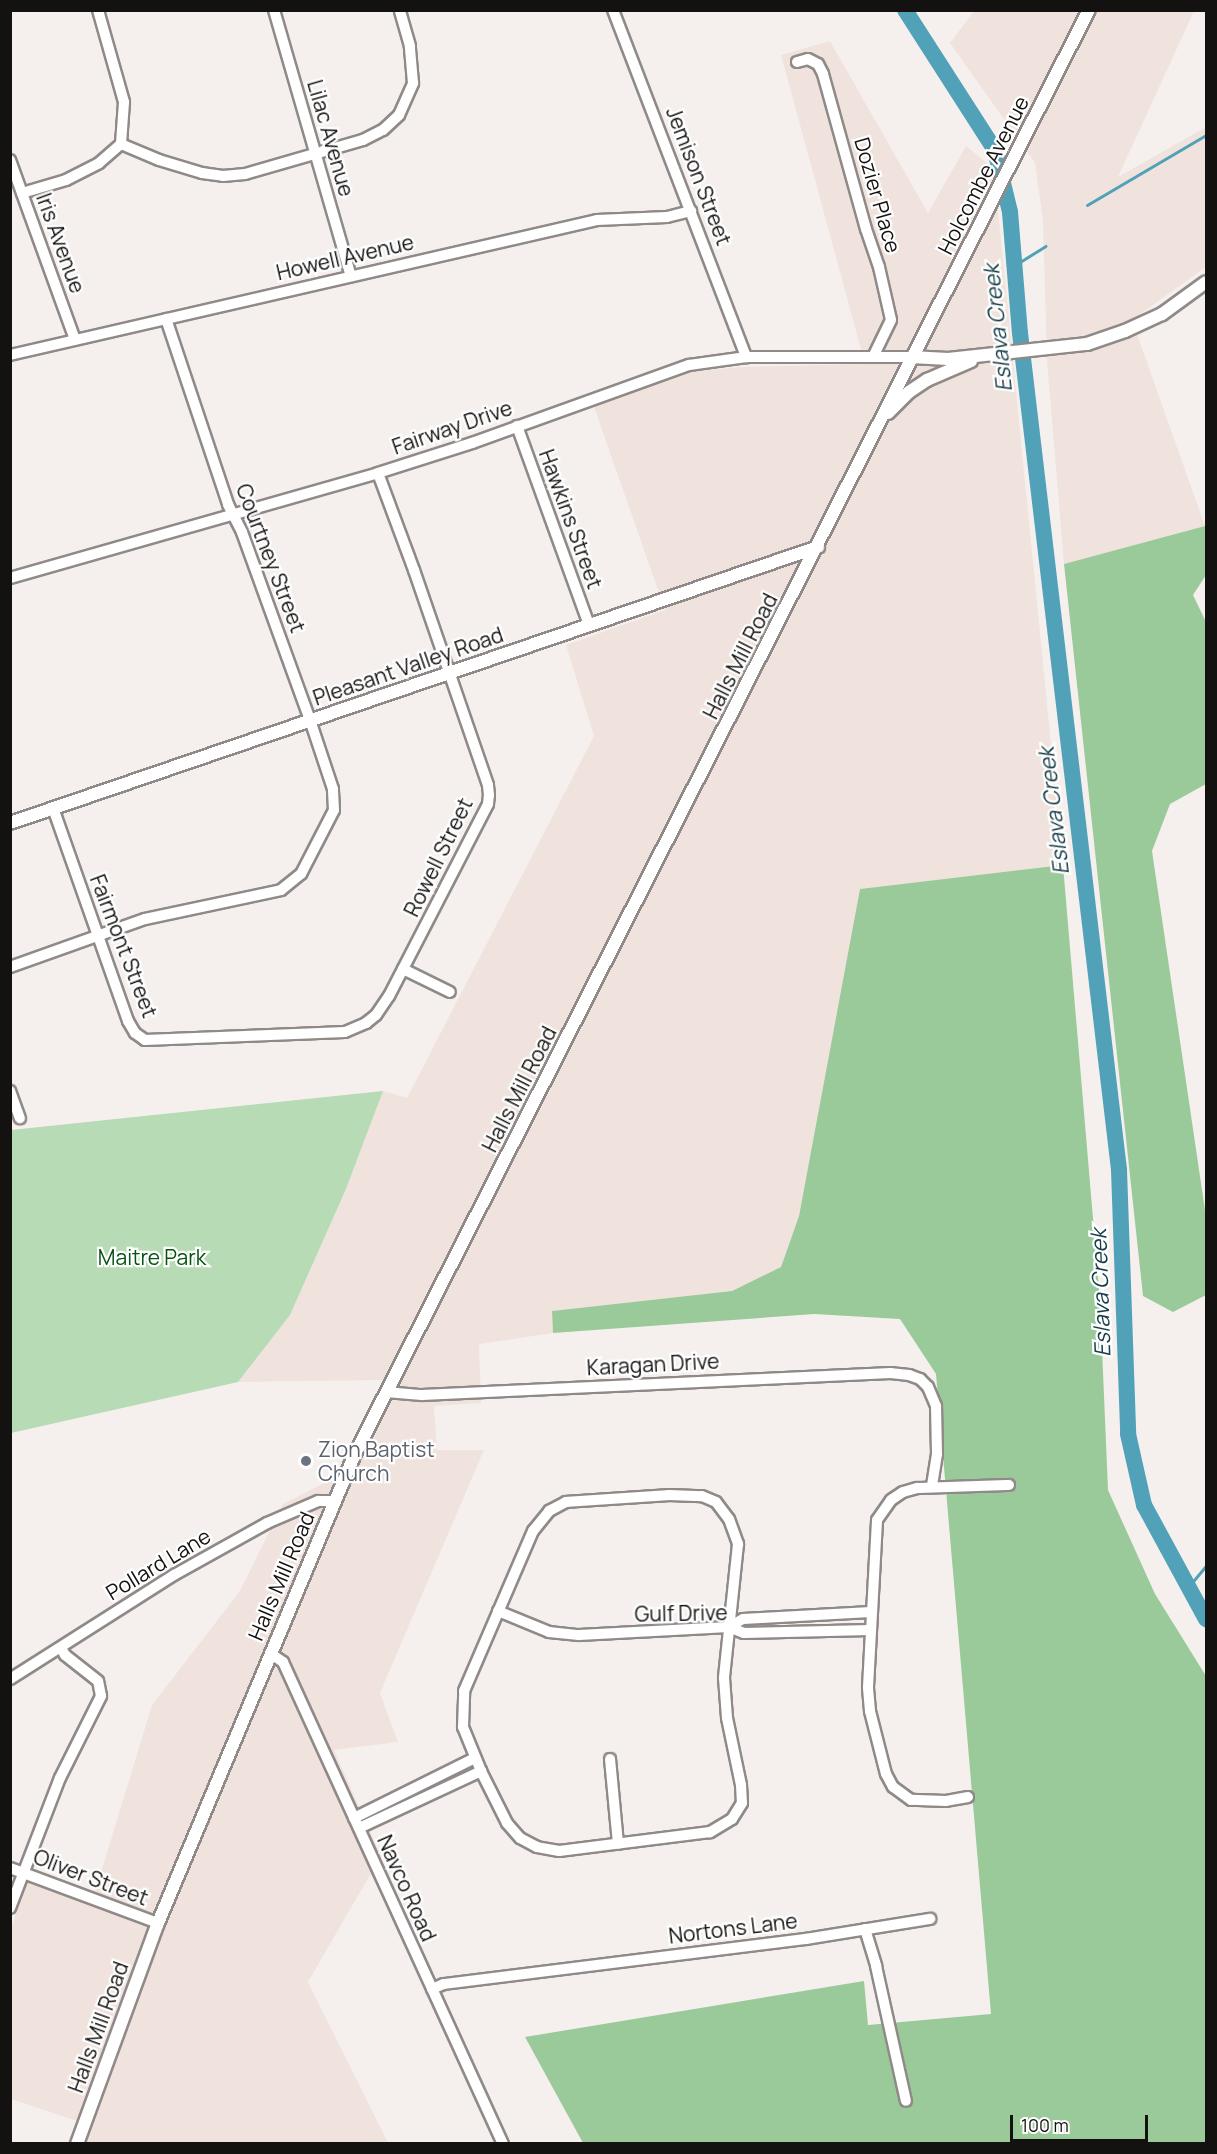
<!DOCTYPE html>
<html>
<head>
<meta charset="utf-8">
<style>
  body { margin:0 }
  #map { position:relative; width:1217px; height:2154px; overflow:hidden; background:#f5f0ee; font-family:Manrope,sans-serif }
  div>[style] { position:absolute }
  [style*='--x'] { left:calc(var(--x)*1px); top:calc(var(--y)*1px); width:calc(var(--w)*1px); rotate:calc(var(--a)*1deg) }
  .built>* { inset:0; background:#f0e3dd }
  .green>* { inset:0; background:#b6dbb5 }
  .forest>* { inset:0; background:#9aca99 }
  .stream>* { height:3px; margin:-1.5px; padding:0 1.5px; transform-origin:1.5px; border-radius:1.5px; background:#51a1b8 }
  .river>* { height:16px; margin:-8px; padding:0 8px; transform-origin:8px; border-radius:8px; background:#51a1b8 }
  .roads { filter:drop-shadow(2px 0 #8f8a88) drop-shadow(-2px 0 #8f8a88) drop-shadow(0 2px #8f8a88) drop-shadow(0 -2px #8f8a88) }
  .minor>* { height:10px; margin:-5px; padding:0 5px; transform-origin:5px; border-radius:5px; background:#fff }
  .tertiary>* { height:12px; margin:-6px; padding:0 6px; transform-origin:6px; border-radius:6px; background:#fff }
  .dots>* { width:16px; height:16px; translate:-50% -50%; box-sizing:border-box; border:3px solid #fff; border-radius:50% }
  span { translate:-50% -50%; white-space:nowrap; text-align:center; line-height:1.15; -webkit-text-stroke:4.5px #fff; paint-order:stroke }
  .street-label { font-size:21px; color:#131211 }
  .park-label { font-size:21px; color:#0a5214 }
  .worship-label { font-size:21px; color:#5b616d }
  .left { translate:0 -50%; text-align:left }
  .water-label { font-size:22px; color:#183e49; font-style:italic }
  .frame { position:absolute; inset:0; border:12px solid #131211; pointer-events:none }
  .scale { position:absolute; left:1010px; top:2115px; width:138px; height:27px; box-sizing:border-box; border:3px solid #131211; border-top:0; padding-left:8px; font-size:18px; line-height:21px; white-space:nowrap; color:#131211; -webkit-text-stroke:4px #fff; paint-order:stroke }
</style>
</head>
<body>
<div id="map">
  <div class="built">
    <div style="clip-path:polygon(974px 11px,1194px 11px,1118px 177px,1206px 127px,1206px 267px,1132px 320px,1205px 526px,1064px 564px,1047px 362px,1043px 221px,1035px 163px,950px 43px)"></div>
    <div style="clip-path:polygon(830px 41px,928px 213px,966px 146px,994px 169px,1063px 865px,860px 889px,799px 1216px,781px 1267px,732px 1291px,552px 1311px,553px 1333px,479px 1344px,481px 1403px,434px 1406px,437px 1450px,484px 1450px,380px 1693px,398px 1742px,334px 1750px,381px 1856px,308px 1982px,388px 2143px,69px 2143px,77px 2121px,11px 2099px,11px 1929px,27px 1879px,91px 1905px,152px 1705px,240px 1591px,283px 1504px,334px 1478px,384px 1380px,238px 1382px,290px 1315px,346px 1189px,383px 1091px,407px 1098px,594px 736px,566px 645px,665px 610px,593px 404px,688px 372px,741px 367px,865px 364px,781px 55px)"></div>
  </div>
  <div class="green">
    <div style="clip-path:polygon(383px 1091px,346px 1189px,290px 1315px,238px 1382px,11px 1433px,11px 1130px)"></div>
  </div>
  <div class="forest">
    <div style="clip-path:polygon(1205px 526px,1206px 575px,1193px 595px,1206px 622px,1206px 784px,1170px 804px,1152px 851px,1206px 1217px,1206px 1295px,1173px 1312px,1143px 1296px,1064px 564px)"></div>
    <div style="clip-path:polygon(1063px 865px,1100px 1301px,1108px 1490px,1155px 1594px,1206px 1676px,1206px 2143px,583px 2143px,525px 2037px,864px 1981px,868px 2025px,991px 2014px,936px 1374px,900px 1319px,814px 1314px,553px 1333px,552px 1311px,732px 1291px,781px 1267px,799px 1216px,860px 889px)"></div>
  </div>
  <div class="stream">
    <div style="--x:1087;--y:205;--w:138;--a:-30.5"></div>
    <div style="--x:1015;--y:265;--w:36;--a:-32"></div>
    <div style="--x:1189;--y:1586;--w:26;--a:-50"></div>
  </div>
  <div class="river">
    <div style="--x:905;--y:10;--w:166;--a:57.3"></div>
    <div style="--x:995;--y:150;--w:64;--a:76.4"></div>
    <div style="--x:1010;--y:212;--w:121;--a:85.3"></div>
    <div style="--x:1020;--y:333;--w:843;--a:83.25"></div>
    <div style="--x:1119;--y:1170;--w:264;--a:88"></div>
    <div style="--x:1128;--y:1434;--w:73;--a:77.3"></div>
    <div style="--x:1144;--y:1505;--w:130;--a:61.5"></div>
  </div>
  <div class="roads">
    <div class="minor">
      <div style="--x:98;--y:10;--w:96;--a:74.2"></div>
      <div style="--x:124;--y:102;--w:42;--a:94.1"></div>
      <div style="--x:274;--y:10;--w:277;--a:73.9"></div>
      <div style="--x:613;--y:10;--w:372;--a:69"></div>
      <div style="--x:797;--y:62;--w:11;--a:-15"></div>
      <div style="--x:808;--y:59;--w:11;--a:27"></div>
      <div style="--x:818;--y:64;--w:11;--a:63"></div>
      <div style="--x:823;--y:74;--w:161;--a:74.5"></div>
      <div style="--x:866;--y:229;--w:40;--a:71.1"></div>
      <div style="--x:879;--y:267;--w:54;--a:77.2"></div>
      <div style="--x:891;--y:320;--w:41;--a:115.9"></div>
      <div style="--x:10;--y:160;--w:191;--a:70.1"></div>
      <div style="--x:22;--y:193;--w:46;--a:-16.5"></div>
      <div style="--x:66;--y:180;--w:37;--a:-27"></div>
      <div style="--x:99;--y:163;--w:29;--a:-41"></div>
      <div style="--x:121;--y:144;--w:41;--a:22.8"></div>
      <div style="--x:159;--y:160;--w:45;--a:16.8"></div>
      <div style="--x:202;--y:173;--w:21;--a:8"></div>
      <div style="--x:223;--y:176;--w:22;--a:-5"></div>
      <div style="--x:245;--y:174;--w:123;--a:-16.1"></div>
      <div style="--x:363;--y:140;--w:22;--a:-27"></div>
      <div style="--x:383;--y:130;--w:22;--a:-43"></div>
      <div style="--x:399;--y:115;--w:35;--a:-66"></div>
      <div style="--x:413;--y:83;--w:37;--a:-95"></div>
      <div style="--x:410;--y:46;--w:37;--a:-106"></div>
      <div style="--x:10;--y:355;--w:602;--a:-12.95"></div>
      <div style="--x:597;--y:220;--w:70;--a:-2.5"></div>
      <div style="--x:667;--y:217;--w:25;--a:-14"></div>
      <div style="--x:517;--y:426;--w:212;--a:70.1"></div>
      <div style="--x:10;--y:578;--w:383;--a:-15.9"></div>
      <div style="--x:378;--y:473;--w:99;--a:-17.7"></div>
      <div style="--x:472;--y:443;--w:231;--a:-19.8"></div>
      <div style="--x:689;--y:365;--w:58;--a:-8"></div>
      <div style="--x:746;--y:357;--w:165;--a:0"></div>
      <div style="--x:53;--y:808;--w:226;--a:70.6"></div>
      <div style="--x:128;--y:1021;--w:14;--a:60"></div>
      <div style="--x:135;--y:1033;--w:12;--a:35"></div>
      <div style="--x:145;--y:1040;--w:200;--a:-2.3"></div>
      <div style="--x:345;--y:1032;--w:23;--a:-23"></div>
      <div style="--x:366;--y:1023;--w:13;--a:-39"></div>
      <div style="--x:376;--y:1015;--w:23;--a:-56"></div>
      <div style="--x:389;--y:996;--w:216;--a:-62.7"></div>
      <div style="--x:488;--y:804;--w:9;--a:-84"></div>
      <div style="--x:489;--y:795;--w:10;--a:-96"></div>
      <div style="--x:488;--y:785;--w:227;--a:-109"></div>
      <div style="--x:414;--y:570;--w:103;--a:-110.4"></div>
      <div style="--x:10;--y:967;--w:143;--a:-19.6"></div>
      <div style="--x:145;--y:919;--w:139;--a:-12"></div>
      <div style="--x:281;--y:890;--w:26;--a:-39"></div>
      <div style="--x:301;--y:874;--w:72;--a:-62.7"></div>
      <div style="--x:334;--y:810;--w:21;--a:-93"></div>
      <div style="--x:333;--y:789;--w:73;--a:-108.4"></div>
      <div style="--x:310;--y:720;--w:200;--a:-109.9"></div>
      <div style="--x:242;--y:532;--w:31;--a:-117"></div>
      <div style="--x:228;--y:504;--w:195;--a:-108.5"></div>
      <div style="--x:403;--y:969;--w:52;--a:26.1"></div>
      <div style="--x:10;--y:1091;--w:29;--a:70"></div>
      <div style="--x:386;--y:1392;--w:36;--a:5"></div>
      <div style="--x:422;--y:1395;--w:469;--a:-2.7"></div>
      <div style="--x:890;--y:1373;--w:19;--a:6"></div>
      <div style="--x:909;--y:1375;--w:12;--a:20"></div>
      <div style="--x:920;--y:1379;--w:11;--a:45"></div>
      <div style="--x:928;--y:1387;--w:21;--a:67"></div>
      <div style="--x:936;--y:1406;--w:48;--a:88.8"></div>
      <div style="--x:937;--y:1454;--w:33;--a:99"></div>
      <div style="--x:669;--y:1495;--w:33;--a:2"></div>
      <div style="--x:702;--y:1496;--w:15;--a:23"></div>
      <div style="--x:716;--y:1502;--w:21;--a:53"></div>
      <div style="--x:729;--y:1519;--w:27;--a:70"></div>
      <div style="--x:738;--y:1544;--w:135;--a:96"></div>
      <div style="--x:724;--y:1678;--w:40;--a:85.7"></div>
      <div style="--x:727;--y:1718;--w:68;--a:78.2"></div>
      <div style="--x:741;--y:1785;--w:18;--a:87"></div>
      <div style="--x:742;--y:1803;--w:19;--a:122"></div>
      <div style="--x:732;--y:1819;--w:26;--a:149"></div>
      <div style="--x:710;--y:1832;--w:152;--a:172.8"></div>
      <div style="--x:559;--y:1851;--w:22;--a:-170"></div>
      <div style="--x:537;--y:1847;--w:19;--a:-152"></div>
      <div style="--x:520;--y:1838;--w:20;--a:-131"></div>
      <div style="--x:507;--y:1823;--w:58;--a:-116.6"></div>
      <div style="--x:481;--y:1771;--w:48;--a:-112.2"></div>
      <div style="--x:463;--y:1727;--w:36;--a:-88"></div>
      <div style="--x:464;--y:1691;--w:174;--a:-66.7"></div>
      <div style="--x:533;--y:1531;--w:26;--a:-51"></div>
      <div style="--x:549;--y:1511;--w:19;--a:-28"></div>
      <div style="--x:566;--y:1502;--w:103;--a:-3.9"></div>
      <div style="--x:498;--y:1611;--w:55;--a:22.4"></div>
      <div style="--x:549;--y:1632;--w:30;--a:6"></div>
      <div style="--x:579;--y:1635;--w:150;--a:-3.1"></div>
      <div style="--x:729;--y:1627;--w:16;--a:22"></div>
      <div style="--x:744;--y:1633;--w:126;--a:-1.4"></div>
      <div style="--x:729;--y:1627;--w:16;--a:-30"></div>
      <div style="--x:743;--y:1619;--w:128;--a:-3.1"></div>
      <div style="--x:270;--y:1653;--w:16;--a:35"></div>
      <div style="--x:283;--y:1662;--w:530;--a:65.47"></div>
      <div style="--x:10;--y:1679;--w:194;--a:-32.4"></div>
      <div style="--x:174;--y:1575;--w:107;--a:-29.2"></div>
      <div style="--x:267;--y:1523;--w:56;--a:-23.3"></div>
      <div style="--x:318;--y:1501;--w:16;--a:0"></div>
      <div style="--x:610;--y:1759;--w:85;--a:84.6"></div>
      <div style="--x:968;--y:1797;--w:22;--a:170"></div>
      <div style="--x:946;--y:1801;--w:35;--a:-178"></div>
      <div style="--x:911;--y:1800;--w:22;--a:-144"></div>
      <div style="--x:893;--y:1787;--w:15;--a:-118"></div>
      <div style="--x:886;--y:1774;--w:65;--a:-104.3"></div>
      <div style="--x:870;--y:1711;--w:24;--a:-95"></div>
      <div style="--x:868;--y:1687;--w:167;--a:-86.9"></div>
      <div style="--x:877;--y:1520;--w:24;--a:-55"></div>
      <div style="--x:891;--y:1500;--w:14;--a:-34"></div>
      <div style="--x:903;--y:1492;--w:15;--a:-16"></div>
      <div style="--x:917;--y:1488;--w:92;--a:-1.9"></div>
      <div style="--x:354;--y:1818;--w:135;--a:-26.4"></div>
      <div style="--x:359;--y:1828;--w:135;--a:-25"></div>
      <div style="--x:10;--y:1868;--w:158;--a:20.4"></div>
      <div style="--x:10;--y:1908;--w:139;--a:-69"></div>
      <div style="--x:60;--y:1778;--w:92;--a:-63.4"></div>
      <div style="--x:101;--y:1696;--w:15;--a:-101"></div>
      <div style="--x:98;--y:1681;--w:42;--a:-141.8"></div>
      <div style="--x:65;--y:1655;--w:8;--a:-120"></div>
      <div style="--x:865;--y:1929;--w:39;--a:73"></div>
      <div style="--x:876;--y:1966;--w:138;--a:77.5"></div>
      <div style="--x:432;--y:1989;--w:13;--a:-23"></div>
      <div style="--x:444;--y:1984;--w:365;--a:-7.1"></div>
      <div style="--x:806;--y:1939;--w:126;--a:-9.2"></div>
    </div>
    <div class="tertiary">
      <div style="--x:911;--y:357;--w:37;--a:3"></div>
      <div style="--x:948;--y:359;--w:140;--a:-6.2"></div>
      <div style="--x:1087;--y:344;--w:40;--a:-18.9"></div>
      <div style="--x:1125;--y:331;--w:41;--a:-24.7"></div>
      <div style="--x:1162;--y:314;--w:54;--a:-36"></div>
      <div style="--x:888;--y:413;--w:30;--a:-45"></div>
      <div style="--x:909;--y:392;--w:22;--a:-34"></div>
      <div style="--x:927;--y:380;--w:48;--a:-23.4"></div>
      <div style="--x:10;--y:823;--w:854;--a:-18.86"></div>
      <div style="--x:77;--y:2144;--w:235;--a:-69.9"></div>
      <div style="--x:158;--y:1923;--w:506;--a:-67.23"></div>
      <div style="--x:354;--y:1456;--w:1622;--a:-63.06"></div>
    </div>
  </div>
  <div class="dots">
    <div style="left:306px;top:1461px;background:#6b7280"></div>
  </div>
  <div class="street-label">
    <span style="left:331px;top:138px;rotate:74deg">Lilac Avenue</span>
    <span style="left:983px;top:175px;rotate:-63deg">Holcombe Avenue</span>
    <span style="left:699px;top:176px;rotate:69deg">Jemison Street</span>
    <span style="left:878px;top:195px;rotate:74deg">Dozier Place</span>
    <span style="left:61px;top:243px;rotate:70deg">Iris Avenue</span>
    <span style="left:345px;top:257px;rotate:-13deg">Howell Avenue</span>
    <span style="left:452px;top:427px;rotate:-19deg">Fairway Drive</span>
    <span style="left:571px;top:519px;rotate:70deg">Hawkins Street</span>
    <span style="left:271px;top:558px;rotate:69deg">Courtney Street</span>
    <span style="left:740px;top:656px;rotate:-63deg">Halls Mill Road</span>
    <span style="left:408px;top:666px;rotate:-19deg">Pleasant Valley Road</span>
    <span style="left:438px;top:857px;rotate:-64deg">Rowell Street</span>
    <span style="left:124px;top:946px;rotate:69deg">Fairmont Street</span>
    <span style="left:519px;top:1089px;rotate:-63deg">Halls Mill Road</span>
    <span style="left:653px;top:1364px;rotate:-3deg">Karagan Drive</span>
    <span style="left:158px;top:1564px;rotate:-31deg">Pollard Lane</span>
    <span style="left:281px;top:1576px;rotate:-67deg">Halls Mill Road</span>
    <span style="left:681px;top:1613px;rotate:-1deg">Gulf Drive</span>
    <span style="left:91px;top:1877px;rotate:21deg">Oliver Street</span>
    <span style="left:407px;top:1888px;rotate:66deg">Navco Road</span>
    <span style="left:733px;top:1928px;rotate:-7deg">Nortons Lane</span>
    <span style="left:98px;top:2027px;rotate:-70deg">Halls Mill Road</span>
  </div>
  <div class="park-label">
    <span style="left:152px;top:1257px">Maitre Park</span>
  </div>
  <div class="worship-label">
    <span class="left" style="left:318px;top:1461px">Zion Baptist<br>Church</span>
  </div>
  <div class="water-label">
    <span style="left:998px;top:328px;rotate:-96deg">Eslava Creek</span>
    <span style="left:1054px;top:811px;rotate:-97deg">Eslava Creek</span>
    <span style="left:1101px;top:1293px;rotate:-92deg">Eslava Creek</span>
  </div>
  <div class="frame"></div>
  <div class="scale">100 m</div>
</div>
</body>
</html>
